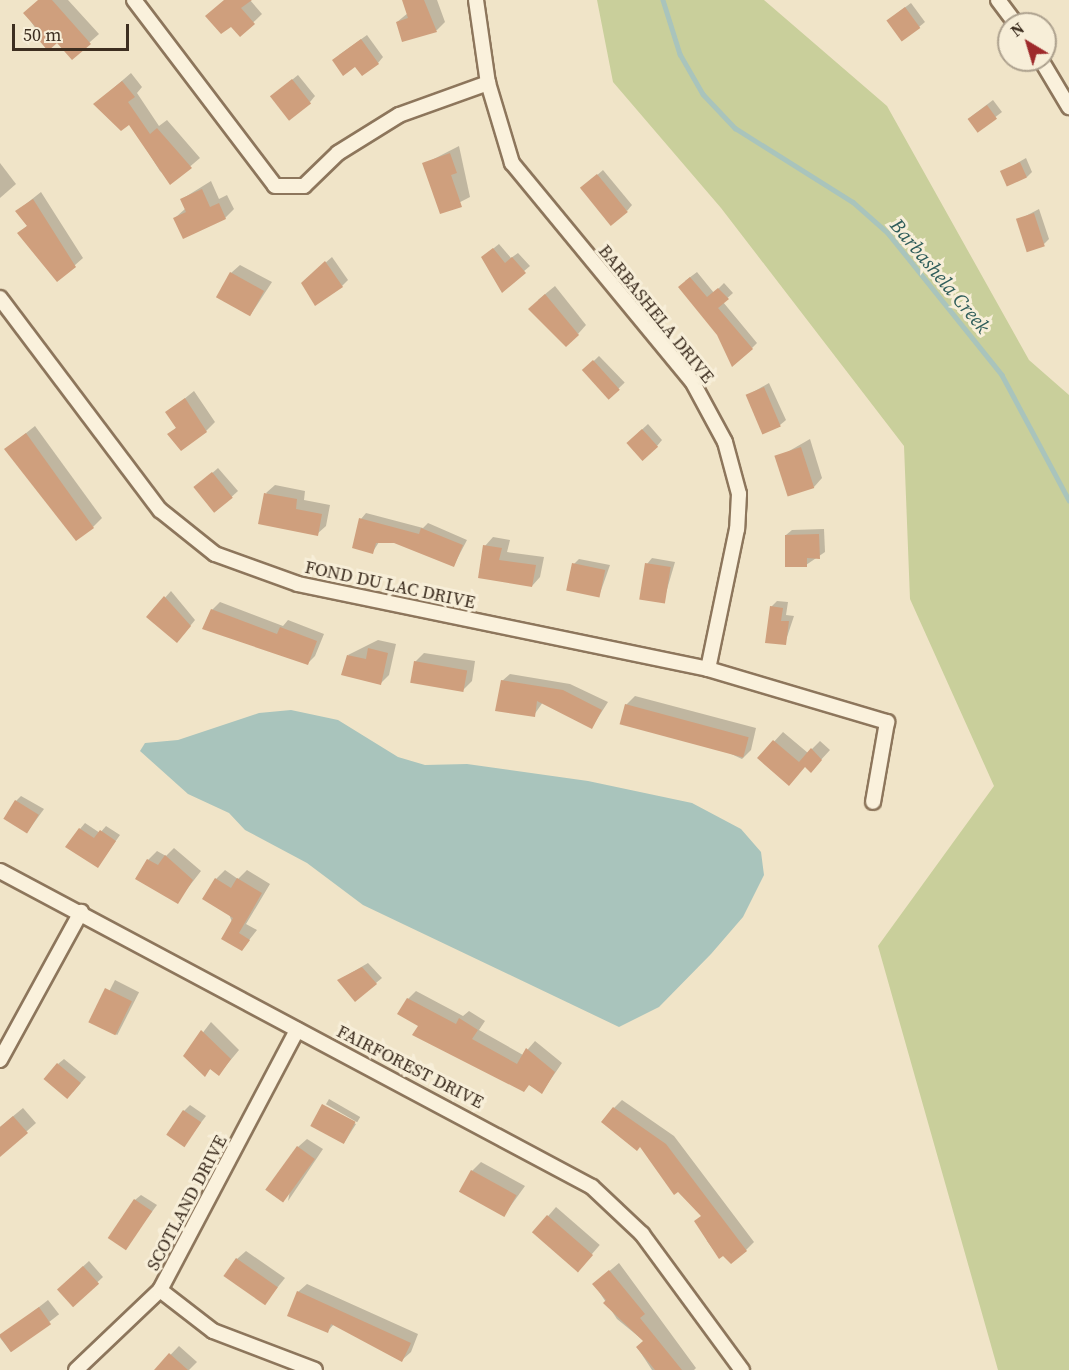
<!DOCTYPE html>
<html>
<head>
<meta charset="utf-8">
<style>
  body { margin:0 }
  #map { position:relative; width:1069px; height:1370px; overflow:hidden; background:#f0e4c8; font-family:"Source Serif 4",serif }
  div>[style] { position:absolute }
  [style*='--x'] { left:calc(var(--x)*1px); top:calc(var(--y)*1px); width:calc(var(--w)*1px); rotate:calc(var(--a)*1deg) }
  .green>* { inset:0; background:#c9cf9b }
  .water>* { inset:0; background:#a9c4bc }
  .shadow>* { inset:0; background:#0003; transform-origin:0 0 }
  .stream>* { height:4.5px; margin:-2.25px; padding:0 2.25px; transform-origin:2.25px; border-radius:2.25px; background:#a9c4bc }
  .building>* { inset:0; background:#cf9f7d; transform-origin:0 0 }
  .roads { filter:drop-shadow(2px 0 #8d765c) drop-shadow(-2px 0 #8d765c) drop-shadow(0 2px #8d765c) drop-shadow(0 -2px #8d765c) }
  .minor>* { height:14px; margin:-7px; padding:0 7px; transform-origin:7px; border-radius:7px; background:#faf1dc }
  span { translate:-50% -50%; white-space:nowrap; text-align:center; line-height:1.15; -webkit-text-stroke:6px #f7eed8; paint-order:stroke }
  .street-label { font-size:18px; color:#3d2e20 }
  .water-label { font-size:20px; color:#2f5d5a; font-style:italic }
  .north { position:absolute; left:997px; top:12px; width:60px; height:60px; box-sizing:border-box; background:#f7eed8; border:2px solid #ada18e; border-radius:50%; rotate:322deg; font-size:16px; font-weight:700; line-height:24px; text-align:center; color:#3d2e20 }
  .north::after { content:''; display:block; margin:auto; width:21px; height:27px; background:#9e2a2b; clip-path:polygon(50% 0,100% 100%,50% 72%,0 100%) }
  .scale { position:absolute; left:12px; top:24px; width:117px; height:27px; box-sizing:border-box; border:3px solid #3d2e20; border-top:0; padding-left:8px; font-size:18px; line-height:21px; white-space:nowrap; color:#3d2e20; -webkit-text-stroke:4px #f7eed8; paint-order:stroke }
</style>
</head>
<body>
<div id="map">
  <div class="green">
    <div style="clip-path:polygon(597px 0,764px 0,887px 106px,1029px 360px,1069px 395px,1069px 1370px,998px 1370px,878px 946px,994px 786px,910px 599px,904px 446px,721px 208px,613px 82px)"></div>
  </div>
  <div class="water">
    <div style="clip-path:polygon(291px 710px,338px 720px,398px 757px,425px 765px,467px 764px,588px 781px,692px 803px,741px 829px,761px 852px,764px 875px,743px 917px,711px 954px,659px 1007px,619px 1027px,363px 905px,307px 863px,245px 830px,229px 813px,188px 794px,140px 751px,145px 743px,178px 740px,259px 713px)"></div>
  </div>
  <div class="shadow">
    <div style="clip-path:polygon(39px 0,68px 0,99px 34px,72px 58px,57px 41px,49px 48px,25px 13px)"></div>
    <div style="clip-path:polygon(225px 0,250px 0,262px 14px,240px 35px)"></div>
    <div style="clip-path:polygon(404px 0,437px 0,445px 22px,437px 30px,403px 40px,397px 22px,408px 13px)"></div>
    <div style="clip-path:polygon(911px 3px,925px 22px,919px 27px,888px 20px)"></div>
    <div style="clip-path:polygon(367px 35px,383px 57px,378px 63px,339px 55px)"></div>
    <div style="clip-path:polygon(131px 73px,142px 87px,137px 93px,159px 126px,167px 120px,200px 158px,173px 181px,160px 171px,130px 123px,95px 104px)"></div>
    <div style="clip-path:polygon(298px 75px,315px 96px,310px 102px,272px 96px)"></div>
    <div style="left:993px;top:100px;width:15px;height:31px;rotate:53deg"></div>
    <div style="clip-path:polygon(459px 146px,470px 197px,441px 212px,424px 164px)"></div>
    <div style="clip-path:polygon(1026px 158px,1032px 172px,1027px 177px,1002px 172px)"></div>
    <div style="clip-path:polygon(0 163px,16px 184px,0 198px)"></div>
    <div style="clip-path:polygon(603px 170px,632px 205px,627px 211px,588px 183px)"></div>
    <div style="clip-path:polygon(211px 181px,219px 199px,227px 195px,234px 209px,225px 218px,175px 218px,186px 208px,182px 199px)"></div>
    <div style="clip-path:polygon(41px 192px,83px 258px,58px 280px,19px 233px,28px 225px,17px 211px)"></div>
    <div style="clip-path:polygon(1039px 209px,1049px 239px,1044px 244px,1018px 220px)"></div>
    <div style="clip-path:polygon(499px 244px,511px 258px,518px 253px,530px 266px,502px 290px,489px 252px)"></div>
    <div style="clip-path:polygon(332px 257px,348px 280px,342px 286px,308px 278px)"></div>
    <div style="clip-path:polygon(240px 265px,272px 282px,251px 314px,231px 273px)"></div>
    <div style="clip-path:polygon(697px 272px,714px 293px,724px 283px,733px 293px,723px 302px,757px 343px,752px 348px,718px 334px,685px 281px)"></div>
    <div style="clip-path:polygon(555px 286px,586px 325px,578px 334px,538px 300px)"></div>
    <div style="left:599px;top:356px;width:37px;height:21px;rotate:46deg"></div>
    <div style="clip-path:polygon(769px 383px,786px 420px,780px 425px,748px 395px)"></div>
    <div style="clip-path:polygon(194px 391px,215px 422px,206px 431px,169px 434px,177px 427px,167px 413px)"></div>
    <div style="clip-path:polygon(648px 424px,662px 440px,657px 446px,634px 437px)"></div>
    <div style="clip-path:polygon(35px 426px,102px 518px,93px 527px,6px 449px)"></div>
    <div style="clip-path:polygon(810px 439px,822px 478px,814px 487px,777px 458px)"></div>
    <div style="clip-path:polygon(218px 468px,238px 491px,216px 511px,201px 483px)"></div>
    <div style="clip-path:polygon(275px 485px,305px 491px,304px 500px,330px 505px,326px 526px,317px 534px,266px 493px)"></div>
    <div style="clip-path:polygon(366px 513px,423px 528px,428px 523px,467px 540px,454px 565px,395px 541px,379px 542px,372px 553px,361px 519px)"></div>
    <div style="clip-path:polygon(824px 529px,825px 552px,806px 565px,786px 535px,792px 530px)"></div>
    <div style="clip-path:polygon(493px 537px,510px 540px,507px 552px,544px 557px,540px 577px,532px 586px,480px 577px,485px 546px)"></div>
    <div style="clip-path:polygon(652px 558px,675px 562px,663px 603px,647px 564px)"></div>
    <div style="clip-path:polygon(579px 559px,610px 565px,599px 596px,574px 564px)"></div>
    <div style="clip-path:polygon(171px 591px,195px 620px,182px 636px,148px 617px)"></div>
    <div style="clip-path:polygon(777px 601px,788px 602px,786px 615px,794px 616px,785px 643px,771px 607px)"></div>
    <div style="clip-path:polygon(220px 602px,283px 626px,288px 620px,324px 634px,315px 656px,308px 663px,212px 610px)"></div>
    <div style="clip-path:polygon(378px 640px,396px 644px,389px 675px,381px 683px,348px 655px)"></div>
    <div style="clip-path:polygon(424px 653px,475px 661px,472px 681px,463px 690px,415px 662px)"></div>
    <div style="clip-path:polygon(510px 674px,570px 684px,608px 702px,592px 727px,543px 702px,534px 715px,502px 681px)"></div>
    <div style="clip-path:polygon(635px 696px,756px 728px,751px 750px,742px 759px,626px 705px)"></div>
    <div style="clip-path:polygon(783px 732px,808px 753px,820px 741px,830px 750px,819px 762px,805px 766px,759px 758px)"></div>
    <div style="clip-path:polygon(21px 796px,44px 809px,28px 831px,16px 801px)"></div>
    <div style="clip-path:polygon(85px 823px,100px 833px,106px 826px,120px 835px,98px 866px,80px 829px)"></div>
    <div style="clip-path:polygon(174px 848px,201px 871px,177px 902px,148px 860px,157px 851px,166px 856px)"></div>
    <div style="clip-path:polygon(225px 870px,238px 879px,247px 870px,270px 884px,246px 924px,257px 930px,242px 949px,216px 879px)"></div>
    <div style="clip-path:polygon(368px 963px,382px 978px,376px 983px,339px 980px)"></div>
    <div style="left:115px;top:980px;width:27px;height:48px;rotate:27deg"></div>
    <div style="clip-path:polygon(416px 991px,463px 1016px,469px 1011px,485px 1021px,479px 1030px,523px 1055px,535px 1041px,562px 1063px,542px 1092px,420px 1025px,408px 999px)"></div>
    <div style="clip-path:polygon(211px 1022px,239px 1050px,219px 1074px,211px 1068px,205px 1075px,185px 1056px)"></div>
    <div style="clip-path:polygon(64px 1059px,86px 1077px,73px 1092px,58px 1064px)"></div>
    <div style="left:329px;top:1099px;width:36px;height:6px;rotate:30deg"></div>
    <div style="clip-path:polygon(622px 1100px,674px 1136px,754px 1242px,746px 1250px,719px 1257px,707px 1241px,702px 1216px,614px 1108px)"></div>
    <div style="clip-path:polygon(190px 1105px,206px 1116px,184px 1145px,184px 1111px)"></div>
    <div style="clip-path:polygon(323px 1106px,356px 1124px,344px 1143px)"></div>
    <div style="clip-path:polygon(23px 1108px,36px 1123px,0 1155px,0 1127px)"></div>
    <div style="clip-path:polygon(307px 1139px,323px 1149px,288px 1201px,298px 1147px)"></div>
    <div style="clip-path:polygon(481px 1162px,525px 1186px,504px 1215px,472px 1171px)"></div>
    <div style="clip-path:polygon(141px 1195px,157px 1205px,125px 1248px,135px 1200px)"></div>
    <div style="left:556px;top:1207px;width:58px;height:33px;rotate:41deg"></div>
    <div style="clip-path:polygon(246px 1251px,285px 1278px,265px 1303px,237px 1259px)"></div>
    <div style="clip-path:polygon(89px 1261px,103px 1277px,73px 1305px,65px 1283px)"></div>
    <div style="clip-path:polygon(619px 1263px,696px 1368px,694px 1370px,652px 1370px,637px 1347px,644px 1341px,617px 1319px,594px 1284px)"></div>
    <div style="clip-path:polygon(307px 1284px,418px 1334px,411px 1352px,402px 1360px,334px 1324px,328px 1331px,298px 1292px)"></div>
    <div style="left:48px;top:1300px;width:18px;height:61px;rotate:52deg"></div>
    <div style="clip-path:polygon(179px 1346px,197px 1362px,189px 1370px,156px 1370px)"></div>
  </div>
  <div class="stream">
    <div style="--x:663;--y:0;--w:57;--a:72.5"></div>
    <div style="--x:680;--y:54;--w:46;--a:60.1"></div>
    <div style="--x:703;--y:94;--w:47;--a:46.7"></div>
    <div style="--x:735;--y:128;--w:139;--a:32.1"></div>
    <div style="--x:853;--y:202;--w:47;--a:41.5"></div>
    <div style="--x:888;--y:233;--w:182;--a:51.2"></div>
    <div style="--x:1002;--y:375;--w:142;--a:61.8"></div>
  </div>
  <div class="building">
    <div style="clip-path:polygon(38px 0,52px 0,91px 44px,72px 60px,57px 43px,48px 51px,37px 38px,41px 33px,23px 13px)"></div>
    <div style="clip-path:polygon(224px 0,252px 0,241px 8px,255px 24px,240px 37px,231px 27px,221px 34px,205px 16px)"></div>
    <div style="clip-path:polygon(402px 0,424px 0,437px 32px,402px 42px,396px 22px,408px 18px)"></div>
    <div style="left:905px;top:7px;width:26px;height:23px;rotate:54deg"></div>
    <div style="clip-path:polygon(361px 39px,379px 64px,362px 76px,355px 67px,343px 76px,332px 60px)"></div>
    <div style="left:292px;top:79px;width:31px;height:28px;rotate:52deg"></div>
    <div style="clip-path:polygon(122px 81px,135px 97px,128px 102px,150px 134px,157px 128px,192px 168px,170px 185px,129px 125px,121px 131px,93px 104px)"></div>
    <div style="left:987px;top:105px;width:17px;height:24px;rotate:54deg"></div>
    <div style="clip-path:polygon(450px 153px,457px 173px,451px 175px,462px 207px,440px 214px,422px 163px)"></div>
    <div style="left:1020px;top:162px;width:17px;height:22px;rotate:66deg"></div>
    <div style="left:597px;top:174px;width:49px;height:22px;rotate:51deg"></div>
    <div style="clip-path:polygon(202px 189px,210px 207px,219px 203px,226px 219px,183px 239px,173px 218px,186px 212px,180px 199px)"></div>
    <div style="clip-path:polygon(33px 199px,76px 267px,57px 282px,17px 233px,27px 226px,15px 211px)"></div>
    <div style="left:1034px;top:213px;width:35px;height:19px;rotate:72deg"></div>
    <div style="clip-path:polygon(493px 248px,505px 263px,512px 257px,526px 273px,502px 293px,481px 257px)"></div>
    <div style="clip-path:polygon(325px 261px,343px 287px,315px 306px,301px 283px)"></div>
    <div style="left:230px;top:272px;width:39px;height:29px;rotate:29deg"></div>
    <div style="clip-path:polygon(690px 277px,707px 297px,718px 288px,729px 299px,718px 308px,753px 349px,732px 367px,717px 335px,678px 287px)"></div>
    <div style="clip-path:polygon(545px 294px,579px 335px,566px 347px,528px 309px)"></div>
    <div style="left:593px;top:360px;width:40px;height:15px;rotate:48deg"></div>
    <div style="left:764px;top:387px;width:43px;height:20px;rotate:67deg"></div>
    <div style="clip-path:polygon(185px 398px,207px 432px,181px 451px,167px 434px,176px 428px,165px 412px)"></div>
    <div style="left:642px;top:429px;width:24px;height:21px;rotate:48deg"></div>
    <div style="clip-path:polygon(26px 433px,94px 528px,76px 541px,4px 449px)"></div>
    <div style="left:801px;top:447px;width:43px;height:28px;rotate:72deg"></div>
    <div style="left:212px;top:472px;width:33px;height:24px;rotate:51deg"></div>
    <div style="clip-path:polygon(264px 493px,297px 499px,296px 509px,322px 514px,318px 536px,258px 524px)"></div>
    <div style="clip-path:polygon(359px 518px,419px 534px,421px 528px,463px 545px,454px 567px,394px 543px,376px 543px,373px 554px,352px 548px)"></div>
    <div style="clip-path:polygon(819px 534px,820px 559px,807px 558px,807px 567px,785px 567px,785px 535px)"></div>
    <div style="clip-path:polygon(483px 545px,502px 548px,499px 560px,536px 565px,532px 587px,478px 578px)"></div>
    <div style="left:572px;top:563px;width:34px;height:28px;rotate:12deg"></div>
    <div style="left:645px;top:563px;width:26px;height:37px;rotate:9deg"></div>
    <div style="clip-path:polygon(164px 596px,191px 626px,177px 643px,146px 617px)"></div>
    <div style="clip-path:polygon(770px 606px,783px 608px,781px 621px,789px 621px,786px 645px,765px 643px)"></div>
    <div style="clip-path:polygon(211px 609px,277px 634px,280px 627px,317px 641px,308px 665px,202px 629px)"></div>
    <div style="clip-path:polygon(368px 648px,388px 653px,381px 685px,341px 675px,347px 655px,366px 659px)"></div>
    <div style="left:414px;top:661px;width:54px;height:22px;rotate:10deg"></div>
    <div style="clip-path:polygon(501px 680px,563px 690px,602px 710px,592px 729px,537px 701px,535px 717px,495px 711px)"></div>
    <div style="left:625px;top:704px;width:128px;height:21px;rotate:15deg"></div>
    <div style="clip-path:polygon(773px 740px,799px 762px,811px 748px,822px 760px,811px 773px,805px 767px,789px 786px,757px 758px)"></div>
    <div style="left:15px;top:800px;width:28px;height:22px;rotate:32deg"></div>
    <div style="clip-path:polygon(79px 828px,94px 838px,100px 830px,116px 841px,98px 868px,65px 847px)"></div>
    <div style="clip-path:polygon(165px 855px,193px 880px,178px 904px,135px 879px,147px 859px,158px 865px)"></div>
    <div style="clip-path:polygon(215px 878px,231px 888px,237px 878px,262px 893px,239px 933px,250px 940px,242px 951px,221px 939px,233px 918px,202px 899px)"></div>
    <div style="clip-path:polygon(362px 967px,377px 984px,355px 1002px,337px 980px)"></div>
    <div style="left:105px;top:988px;width:30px;height:38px;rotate:26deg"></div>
    <div style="clip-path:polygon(407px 998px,456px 1024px,459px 1018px,478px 1030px,472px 1039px,517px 1064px,526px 1048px,555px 1072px,542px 1094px,529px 1085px,524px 1092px,412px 1035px,418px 1026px,397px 1014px)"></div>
    <div style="clip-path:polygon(201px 1030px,231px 1059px,219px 1076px,210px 1069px,205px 1077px,183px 1056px)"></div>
    <div style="left:57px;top:1063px;width:31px;height:21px;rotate:40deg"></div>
    <div style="left:322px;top:1104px;width:38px;height:25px;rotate:28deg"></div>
    <div style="clip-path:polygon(613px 1107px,666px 1144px,747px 1251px,731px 1264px,723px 1256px,719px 1259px,694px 1221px,701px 1216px,678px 1192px,674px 1195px,640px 1147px,637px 1151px,601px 1122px)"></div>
    <div style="left:183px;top:1110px;width:22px;height:30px;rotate:34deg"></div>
    <div style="clip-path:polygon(13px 1116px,28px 1133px,0 1157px,0 1127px)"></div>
    <div style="left:297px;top:1146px;width:22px;height:54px;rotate:36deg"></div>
    <div style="left:471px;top:1170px;width:52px;height:25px;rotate:29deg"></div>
    <div style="left:134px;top:1199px;width:22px;height:47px;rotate:34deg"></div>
    <div style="left:547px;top:1215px;width:61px;height:23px;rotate:41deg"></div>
    <div style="left:236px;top:1258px;width:51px;height:22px;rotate:35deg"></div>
    <div style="left:83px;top:1266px;width:24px;height:35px;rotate:48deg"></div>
    <div style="clip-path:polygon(609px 1270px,645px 1314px,640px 1318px,682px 1370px,655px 1370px,636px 1347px,643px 1341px,603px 1303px,606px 1300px,592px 1284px)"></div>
    <div style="clip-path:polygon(297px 1291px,411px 1343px,402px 1362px,331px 1324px,328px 1333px,287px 1316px)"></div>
    <div style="left:39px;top:1307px;width:21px;height:49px;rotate:55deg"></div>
    <div style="clip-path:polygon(169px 1353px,188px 1370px,154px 1370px)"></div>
  </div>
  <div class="roads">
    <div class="minor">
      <div style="--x:134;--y:0;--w:233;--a:52.8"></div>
      <div style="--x:275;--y:186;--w:29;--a:0"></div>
      <div style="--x:304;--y:186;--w:47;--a:-44.1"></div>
      <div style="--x:338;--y:153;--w:72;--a:-31.9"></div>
      <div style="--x:399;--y:115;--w:95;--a:-19.8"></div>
      <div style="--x:476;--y:0;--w:84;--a:81.8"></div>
      <div style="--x:488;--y:83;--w:84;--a:73.3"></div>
      <div style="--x:512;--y:163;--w:283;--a:50.5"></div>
      <div style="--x:692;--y:381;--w:69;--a:61.6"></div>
      <div style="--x:725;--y:442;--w:54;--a:74.9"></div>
      <div style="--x:739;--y:494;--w:35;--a:93"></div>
      <div style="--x:737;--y:529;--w:143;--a:101.7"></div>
      <div style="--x:998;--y:0;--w:30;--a:53"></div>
      <div style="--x:1041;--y:60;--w:55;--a:59.2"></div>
      <div style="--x:0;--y:298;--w:266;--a:53"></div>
      <div style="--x:160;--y:510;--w:70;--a:38.7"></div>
      <div style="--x:215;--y:554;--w:88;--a:19.9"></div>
      <div style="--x:298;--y:584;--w:419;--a:11.7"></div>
      <div style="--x:708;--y:669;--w:187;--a:16.5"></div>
      <div style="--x:887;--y:722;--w:81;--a:99.9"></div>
      <div style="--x:0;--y:871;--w:671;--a:28.09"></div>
      <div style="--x:592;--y:1187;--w:69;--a:43.2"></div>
      <div style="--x:642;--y:1234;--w:169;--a:53.7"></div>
      <div style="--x:0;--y:1060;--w:169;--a:-61.3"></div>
      <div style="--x:160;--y:1290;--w:67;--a:37.7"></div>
      <div style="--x:213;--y:1331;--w:109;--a:20.9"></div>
      <div style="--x:76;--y:1370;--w:116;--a:-43.6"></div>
      <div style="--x:160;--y:1290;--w:294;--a:-62.2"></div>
    </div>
  </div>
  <div class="street-label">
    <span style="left:656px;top:314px;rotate:51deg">BARBASHELA DRIVE</span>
    <span style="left:390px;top:585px;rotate:12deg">FOND DU LAC DRIVE</span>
    <span style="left:410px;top:1067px;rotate:27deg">FAIRFOREST DRIVE</span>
    <span style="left:187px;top:1203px;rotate:-62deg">SCOTLAND DRIVE</span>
  </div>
  <div class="water-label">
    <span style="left:940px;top:276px;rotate:50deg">Barbashela Creek</span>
  </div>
  <div class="north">N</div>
  <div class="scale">50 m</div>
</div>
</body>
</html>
